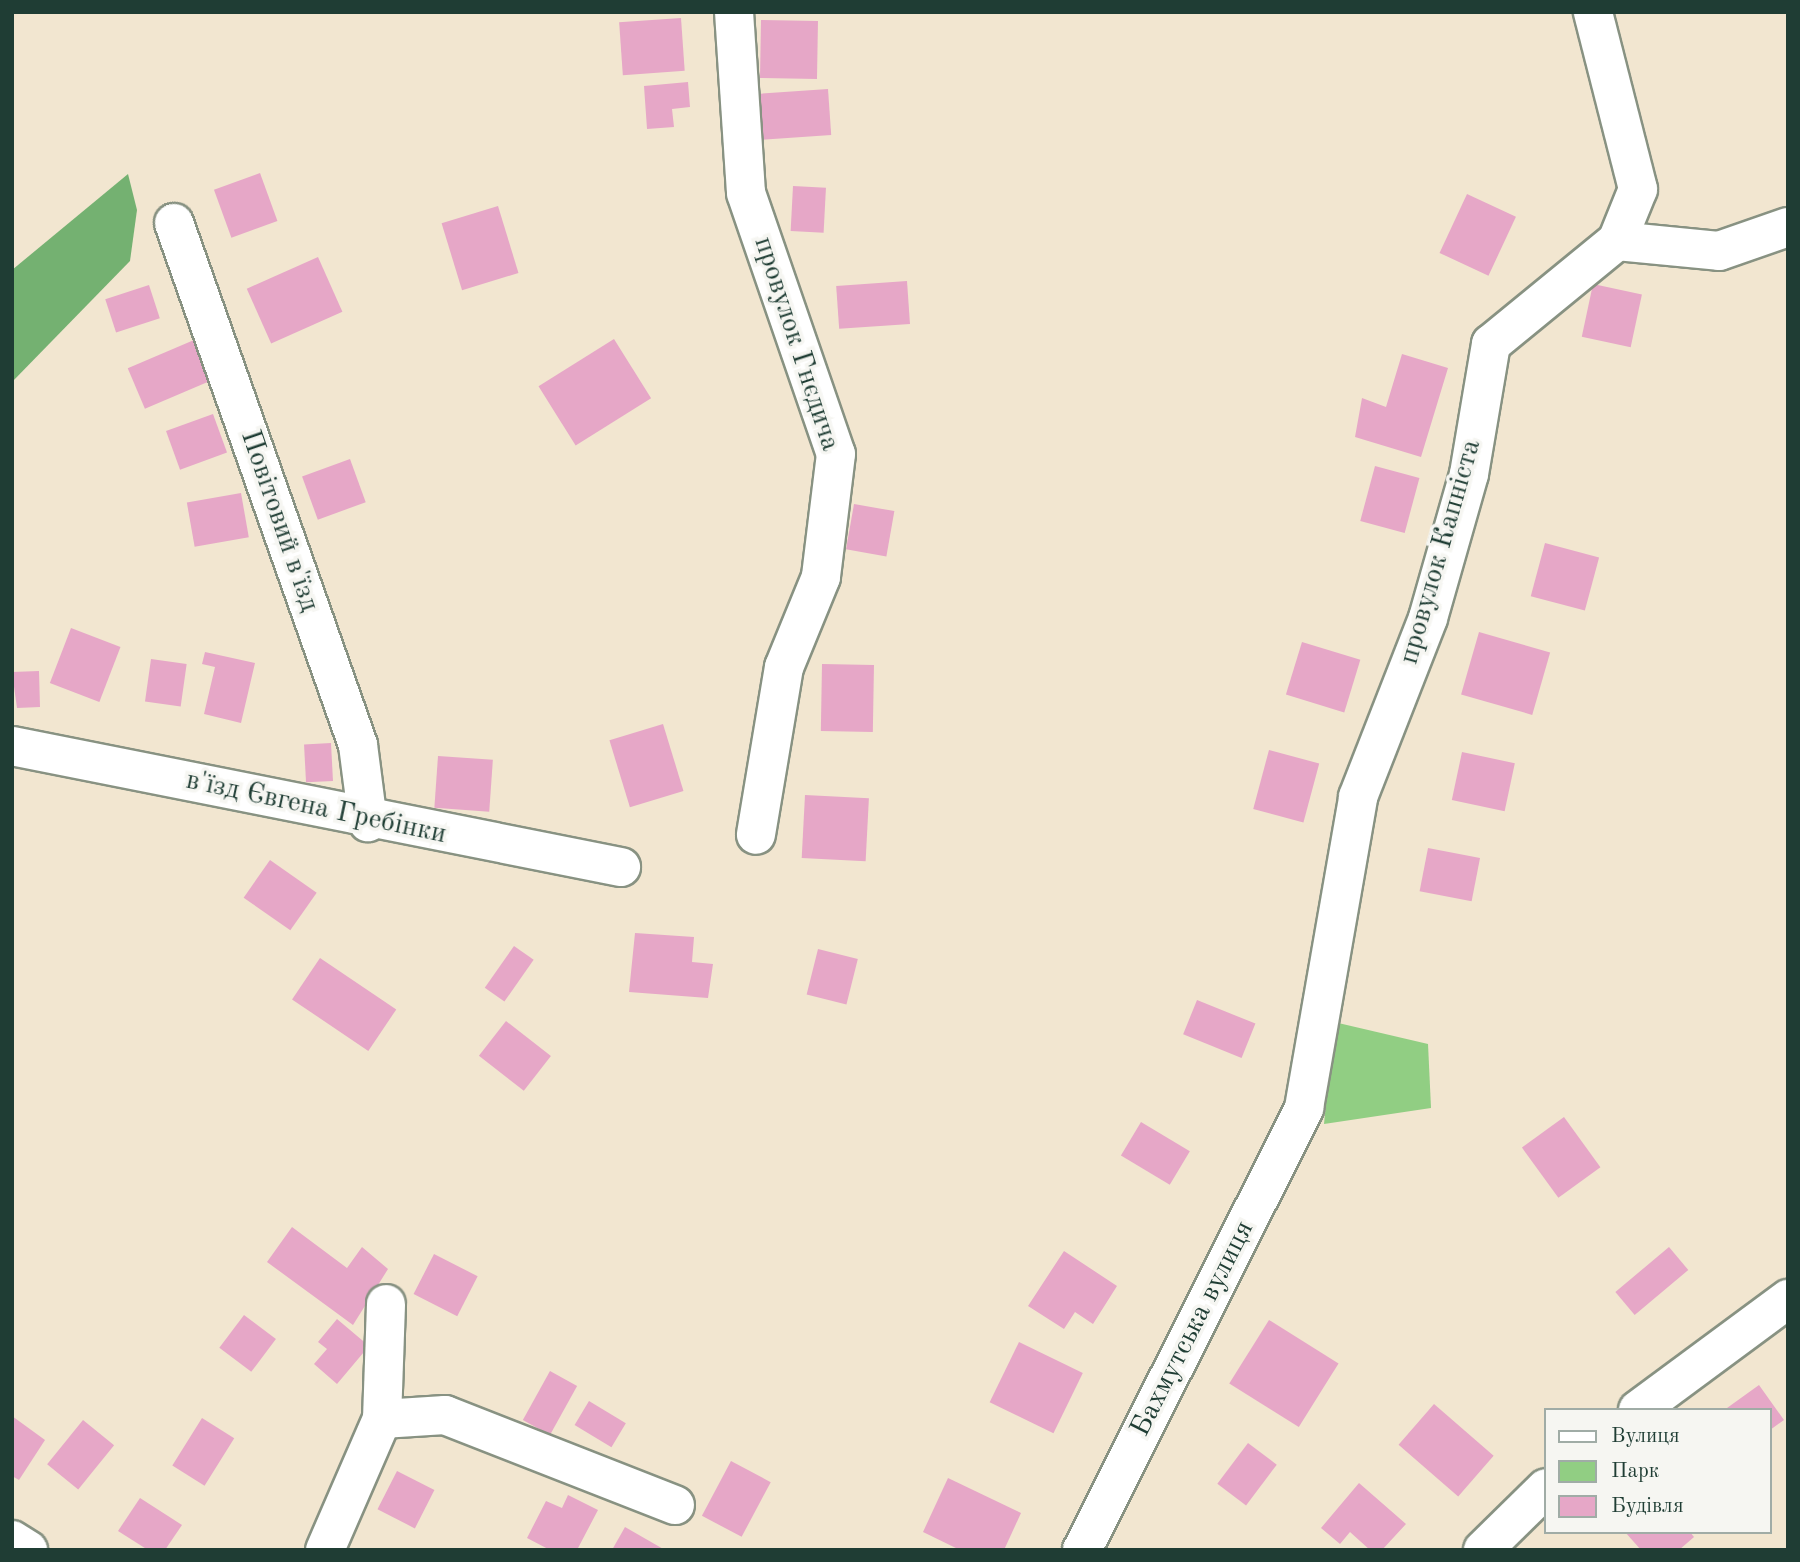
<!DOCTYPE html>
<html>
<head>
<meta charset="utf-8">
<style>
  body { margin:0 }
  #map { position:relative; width:1800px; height:1562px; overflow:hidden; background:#f2e6d0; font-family:"Old Standard TT",serif }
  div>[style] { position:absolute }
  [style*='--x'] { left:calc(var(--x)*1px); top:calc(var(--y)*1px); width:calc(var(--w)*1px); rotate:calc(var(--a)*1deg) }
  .green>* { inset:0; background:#91ce83 }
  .forest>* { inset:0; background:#74b171 }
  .building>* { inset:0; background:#e6a7c7; transform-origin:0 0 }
  .roads { filter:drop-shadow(2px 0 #889282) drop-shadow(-2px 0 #889282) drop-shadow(0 2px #889282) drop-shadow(0 -2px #889282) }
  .minor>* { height:38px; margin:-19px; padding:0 19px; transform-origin:19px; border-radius:19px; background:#fff }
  span { translate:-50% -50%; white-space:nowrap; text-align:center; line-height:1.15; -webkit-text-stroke:7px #f6f6f2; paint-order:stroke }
  .street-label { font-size:28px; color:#1f3d34 }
  .frame { position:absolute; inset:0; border:14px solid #1f3d34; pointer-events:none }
  .legend { position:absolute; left:1544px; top:1408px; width:228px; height:126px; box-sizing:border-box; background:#f6f6f2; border:2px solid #a0aca6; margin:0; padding:9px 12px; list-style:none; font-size:21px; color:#1f3d34 }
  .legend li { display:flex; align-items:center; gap:14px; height:35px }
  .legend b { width:35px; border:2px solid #a0aca6 }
</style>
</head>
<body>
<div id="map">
  <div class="green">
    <div style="clip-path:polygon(1334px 1022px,1428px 1044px,1431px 1108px,1324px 1124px)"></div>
  </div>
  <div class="forest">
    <div style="clip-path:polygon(128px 174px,137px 210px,130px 261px,12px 382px,12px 270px)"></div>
  </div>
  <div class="building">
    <div style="left:681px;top:18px;width:53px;height:62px;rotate:86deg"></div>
    <div style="left:761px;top:20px;width:57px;height:58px;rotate:1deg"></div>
    <div style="clip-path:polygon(688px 82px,690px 107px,672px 109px,674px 127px,647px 129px,644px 86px)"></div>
    <div style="left:828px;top:89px;width:46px;height:71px;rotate:86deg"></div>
    <div style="left:260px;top:173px;width:51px;height:49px;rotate:70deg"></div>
    <div style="left:793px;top:186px;width:33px;height:45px;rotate:3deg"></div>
    <div style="left:1467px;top:194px;width:54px;height:65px;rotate:25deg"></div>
    <div style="left:498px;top:206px;width:70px;height:59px;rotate:73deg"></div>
    <div style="left:318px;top:257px;width:60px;height:78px;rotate:66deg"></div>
    <div style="left:907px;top:281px;width:43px;height:71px;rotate:86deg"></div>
    <div style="left:1593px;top:284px;width:50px;height:54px;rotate:12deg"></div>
    <div style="left:149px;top:285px;width:35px;height:46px;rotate:72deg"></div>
    <div style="left:614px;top:339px;width:70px;height:89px;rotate:58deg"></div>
    <div style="left:194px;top:340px;width:44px;height:72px;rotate:67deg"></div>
    <div style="clip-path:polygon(1402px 354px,1448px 368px,1421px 457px,1355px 437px,1362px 398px,1386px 407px)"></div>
    <div style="left:213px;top:414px;width:41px;height:50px;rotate:70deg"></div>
    <div style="left:350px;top:459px;width:46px;height:51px;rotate:70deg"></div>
    <div style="left:1375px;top:466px;width:46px;height:57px;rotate:15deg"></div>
    <div style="left:241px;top:493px;width:45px;height:55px;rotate:80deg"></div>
    <div style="left:854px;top:504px;width:41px;height:46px;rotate:10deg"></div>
    <div style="left:1545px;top:543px;width:56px;height:55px;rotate:15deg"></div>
    <div style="left:71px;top:628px;width:53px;height:59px;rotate:21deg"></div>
    <div style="left:1479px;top:632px;width:74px;height:65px;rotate:16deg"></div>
    <div style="left:1302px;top:642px;width:61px;height:55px;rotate:17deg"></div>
    <div style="clip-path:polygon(205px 652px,255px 663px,241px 723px,204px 714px,215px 667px,202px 664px)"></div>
    <div style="left:151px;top:659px;width:36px;height:43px;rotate:8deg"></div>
    <div style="left:822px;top:664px;width:52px;height:67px;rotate:1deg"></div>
    <div style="clip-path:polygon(39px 671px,40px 707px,17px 708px,12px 672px)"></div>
    <div style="left:663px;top:724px;width:70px;height:56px;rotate:73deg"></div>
    <div style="left:331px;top:743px;width:38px;height:27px;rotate:87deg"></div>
    <div style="left:1269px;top:750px;width:52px;height:61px;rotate:15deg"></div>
    <div style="left:1462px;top:752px;width:54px;height:49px;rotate:12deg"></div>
    <div style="left:438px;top:756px;width:55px;height:52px;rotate:4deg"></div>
    <div style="left:805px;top:795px;width:64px;height:63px;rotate:3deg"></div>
    <div style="left:1428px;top:848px;width:53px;height:44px;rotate:11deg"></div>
    <div style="left:270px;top:860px;width:57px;height:46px;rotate:35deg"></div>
    <div style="clip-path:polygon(635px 933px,694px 937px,692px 962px,713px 964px,708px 998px,629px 992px)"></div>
    <div style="left:514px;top:946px;width:24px;height:51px;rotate:35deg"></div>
    <div style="left:818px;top:949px;width:41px;height:47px;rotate:14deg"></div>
    <div style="left:320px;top:958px;width:92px;height:50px;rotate:34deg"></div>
    <div style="left:1197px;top:1000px;width:63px;height:37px;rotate:22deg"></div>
    <div style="left:506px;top:1021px;width:57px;height:44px;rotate:38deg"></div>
    <div style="left:1564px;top:1117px;width:62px;height:52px;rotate:54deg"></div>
    <div style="left:1141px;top:1122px;width:57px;height:39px;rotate:31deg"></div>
    <div style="clip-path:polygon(292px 1227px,347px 1268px,362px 1247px,388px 1269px,353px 1325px,267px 1262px)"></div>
    <div style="left:1669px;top:1247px;width:30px;height:70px;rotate:50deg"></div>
    <div style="clip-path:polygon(1064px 1251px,1117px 1286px,1093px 1324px,1075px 1312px,1064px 1329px,1028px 1306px)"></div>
    <div style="left:434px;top:1254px;width:49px;height:45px;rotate:27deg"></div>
    <div style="left:244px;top:1315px;width:40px;height:41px;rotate:37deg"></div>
    <div style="clip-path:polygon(337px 1319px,369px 1346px,337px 1384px,314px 1364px,327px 1349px,318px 1342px)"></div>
    <div style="left:1269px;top:1320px;width:82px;height:75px;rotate:32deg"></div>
    <div style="left:1019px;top:1342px;width:71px;height:67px;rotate:26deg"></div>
    <div style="left:550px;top:1371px;width:31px;height:56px;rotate:29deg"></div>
    <div style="clip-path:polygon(1759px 1385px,1784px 1420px,1770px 1430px,1770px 1410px,1727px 1408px)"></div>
    <div style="left:589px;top:1401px;width:43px;height:28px;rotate:31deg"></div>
    <div style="left:1434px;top:1404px;width:79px;height:54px;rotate:41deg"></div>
    <div style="clip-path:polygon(12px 1416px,45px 1440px,19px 1480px,12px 1476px)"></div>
    <div style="left:202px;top:1418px;width:38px;height:56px;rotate:32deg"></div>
    <div style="left:83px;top:1420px;width:40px;height:57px;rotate:39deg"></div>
    <div style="left:1248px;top:1443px;width:36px;height:51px;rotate:37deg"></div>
    <div style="left:731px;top:1461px;width:45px;height:62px;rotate:28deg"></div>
    <div style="left:397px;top:1471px;width:42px;height:43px;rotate:27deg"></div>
    <div style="clip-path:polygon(948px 1478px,1021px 1513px,1004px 1550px,960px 1550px,923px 1532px)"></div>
    <div style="clip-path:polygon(1359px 1483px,1406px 1524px,1382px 1550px,1370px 1550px,1350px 1532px,1340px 1544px,1321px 1528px)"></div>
    <div style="clip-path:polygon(568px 1495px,598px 1510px,577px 1550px,550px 1550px,527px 1538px,546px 1501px,562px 1508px)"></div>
    <div style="clip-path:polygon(140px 1498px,182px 1525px,165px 1550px,148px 1550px,118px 1531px)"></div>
    <div style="clip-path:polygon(625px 1527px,665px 1550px,612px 1550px)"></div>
    <div style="clip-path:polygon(1625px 1532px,1690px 1532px,1694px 1537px,1679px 1550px,1641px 1550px)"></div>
  </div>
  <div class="roads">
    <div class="minor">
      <div style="--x:734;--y:12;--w:181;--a:86.2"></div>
      <div style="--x:746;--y:193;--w:276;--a:71"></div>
      <div style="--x:836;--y:454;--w:124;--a:97"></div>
      <div style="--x:821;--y:577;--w:97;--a:112.3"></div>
      <div style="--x:784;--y:667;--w:170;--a:99.5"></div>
      <div style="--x:174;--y:223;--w:553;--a:70.58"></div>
      <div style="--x:358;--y:745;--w:78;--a:82.6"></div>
      <div style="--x:1617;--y:241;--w:102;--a:5.6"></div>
      <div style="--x:1719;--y:251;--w:73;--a:-19.2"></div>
      <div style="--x:12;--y:746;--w:621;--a:11.24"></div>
      <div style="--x:1638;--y:1410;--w:187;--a:-36.5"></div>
      <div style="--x:382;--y:1419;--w:63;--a:-3.6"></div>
      <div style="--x:445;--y:1415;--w:247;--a:21.4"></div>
      <div style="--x:12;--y:1540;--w:19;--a:32"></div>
      <div style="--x:325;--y:1550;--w:143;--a:-66.5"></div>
      <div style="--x:382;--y:1419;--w:115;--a:-88"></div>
      <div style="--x:1082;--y:1550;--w:495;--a:-63.3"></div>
      <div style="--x:1304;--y:1108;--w:316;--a:-80.1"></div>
      <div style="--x:1358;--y:797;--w:192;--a:-68.6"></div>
      <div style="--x:1428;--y:618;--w:150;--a:-74.1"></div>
      <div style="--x:1469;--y:474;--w:132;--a:-80.4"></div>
      <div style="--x:1491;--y:344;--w:163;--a:-39.3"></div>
      <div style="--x:1617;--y:241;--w:56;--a:-68"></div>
      <div style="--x:1638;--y:189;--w:183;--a:-104.3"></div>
      <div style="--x:1483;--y:1550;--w:88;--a:-44.5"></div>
    </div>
  </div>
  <div class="street-label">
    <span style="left:796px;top:344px;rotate:72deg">провулок Гнєдича</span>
    <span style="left:279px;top:521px;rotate:71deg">Повітовий в'їзд</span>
    <span style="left:1441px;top:552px;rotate:-74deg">провулок Капніста</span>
    <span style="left:316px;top:808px;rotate:12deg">в'їзд Євгена Гребінки</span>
    <span style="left:1193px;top:1329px;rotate:-63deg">Бахмутська вулиця</span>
  </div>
  <div class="frame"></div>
  <ul class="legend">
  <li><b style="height:9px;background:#fff"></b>Вулиця</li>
  <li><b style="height:19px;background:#91ce83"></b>Парк</li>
  <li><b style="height:19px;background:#e6a7c7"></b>Будівля</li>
  </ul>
</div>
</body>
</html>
